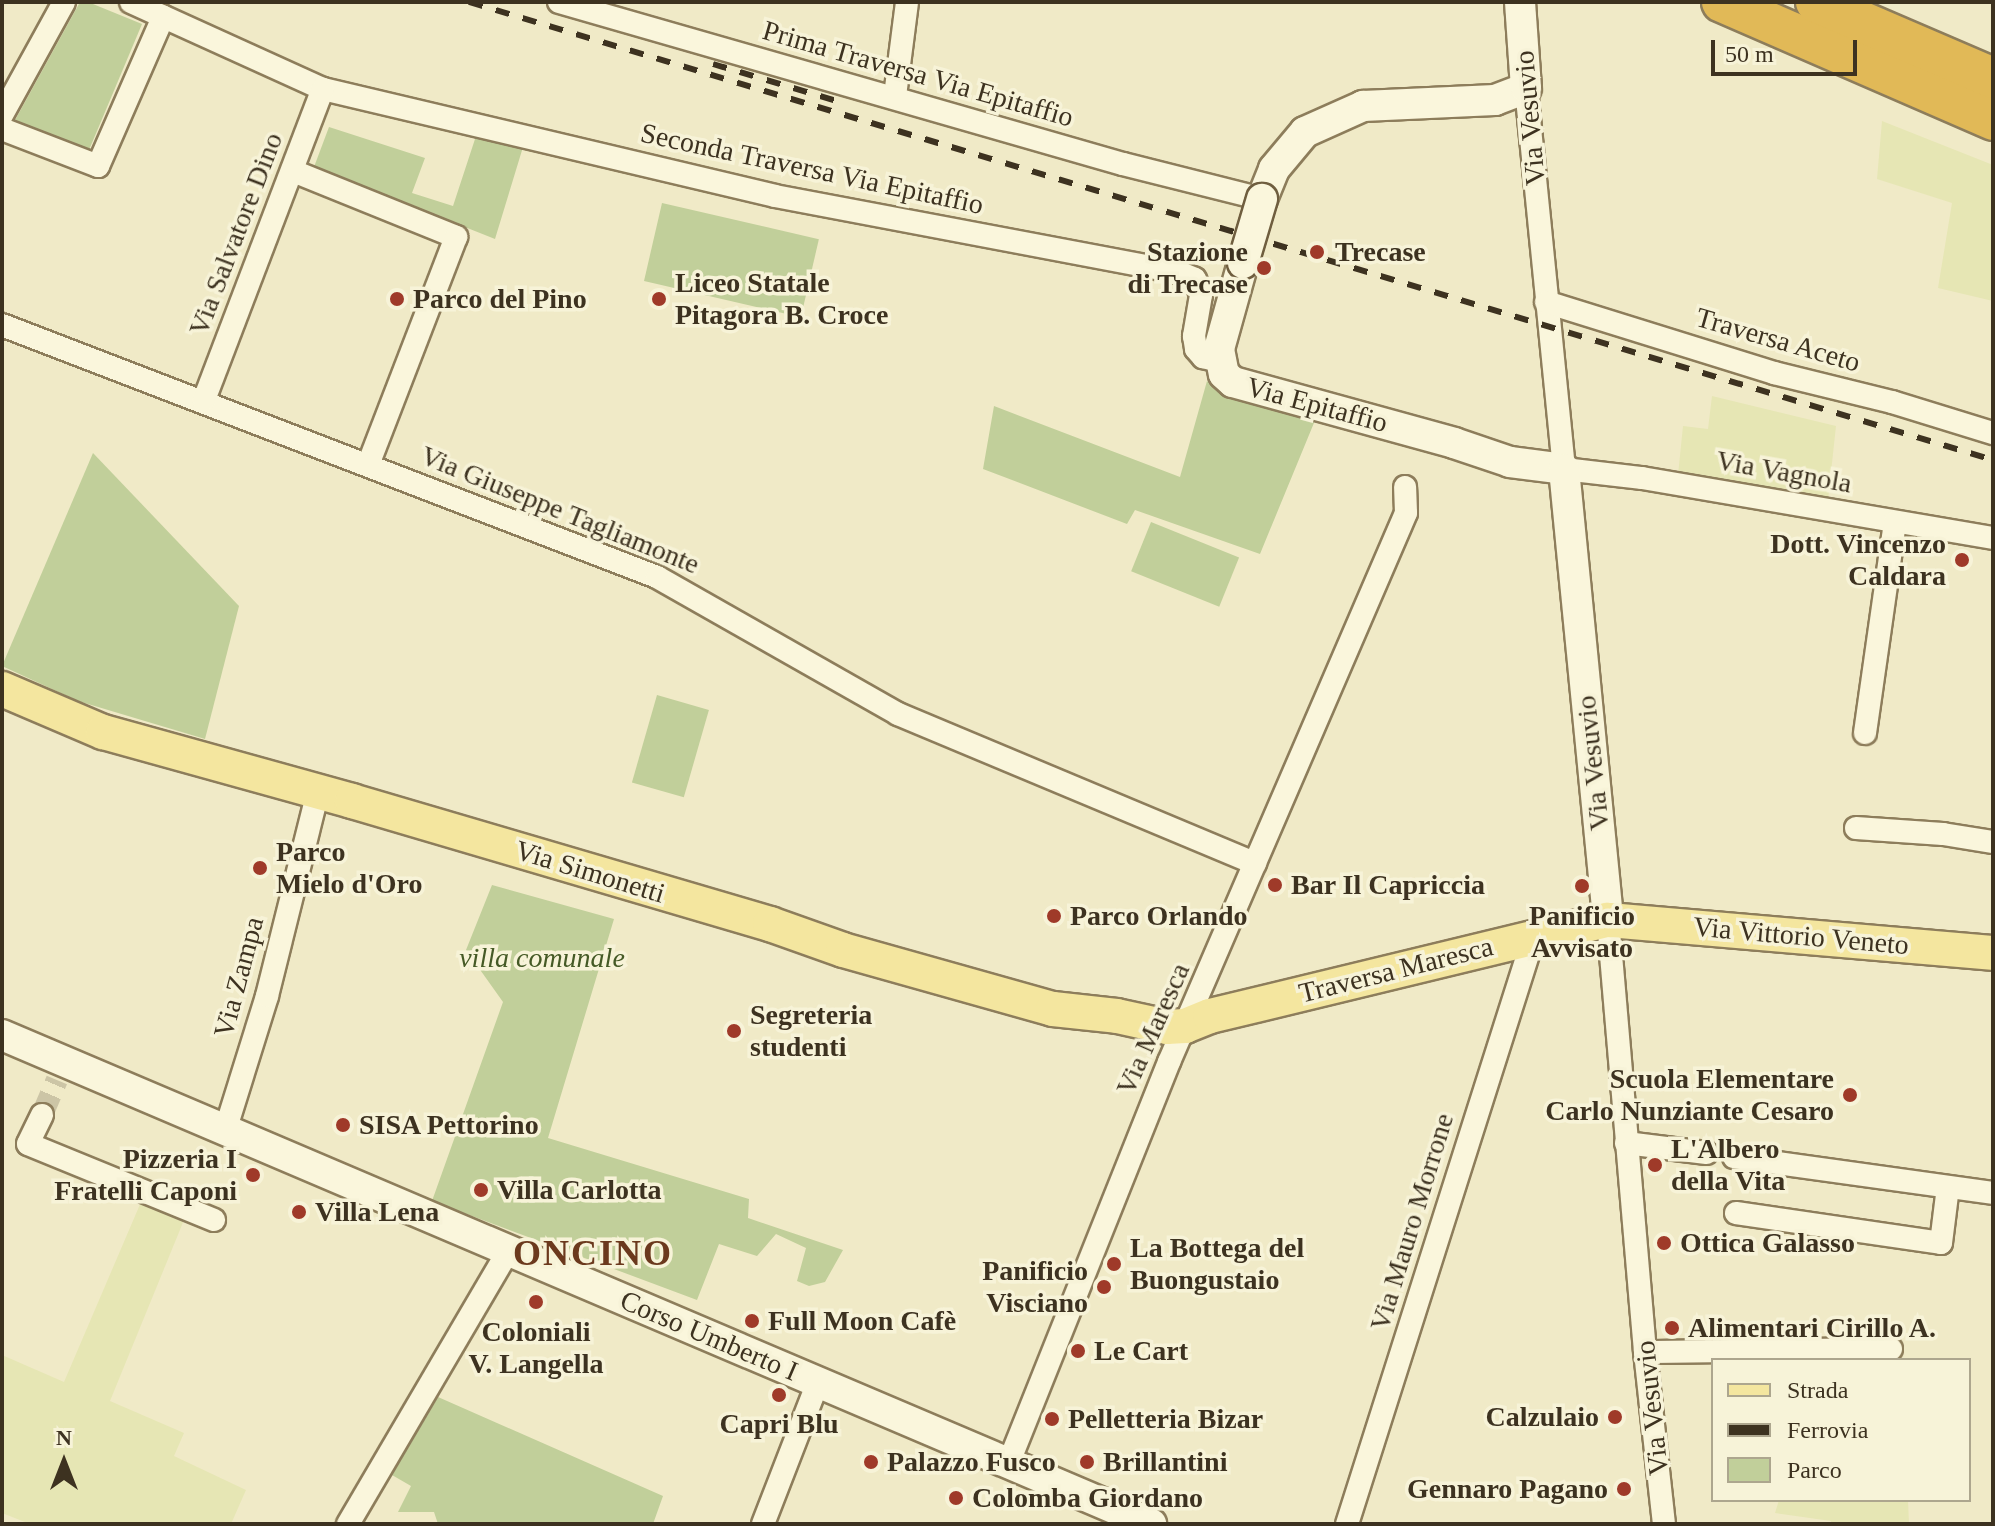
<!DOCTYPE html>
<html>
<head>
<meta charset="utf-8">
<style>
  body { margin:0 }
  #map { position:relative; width:1995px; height:1526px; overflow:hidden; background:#f0eac7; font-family:"Times New Roman",serif }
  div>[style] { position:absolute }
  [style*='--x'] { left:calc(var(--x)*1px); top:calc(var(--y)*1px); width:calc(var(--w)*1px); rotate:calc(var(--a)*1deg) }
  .farmland>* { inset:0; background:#e6e6b4 }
  .green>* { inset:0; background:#c1cf9a; transform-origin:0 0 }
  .street-tunnel>* { height:22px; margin-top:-11px; transform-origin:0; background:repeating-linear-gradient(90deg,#ccc5a6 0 22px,transparent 0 33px) }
  .roads { filter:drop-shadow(2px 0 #8d7d5b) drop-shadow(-2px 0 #8d7d5b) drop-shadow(0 2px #8d7d5b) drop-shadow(0 -2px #8d7d5b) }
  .street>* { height:22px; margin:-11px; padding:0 11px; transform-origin:11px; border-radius:11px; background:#faf6dc }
  .secondary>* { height:30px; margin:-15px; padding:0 15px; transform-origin:15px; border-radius:15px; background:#faf6dc }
  .primary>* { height:34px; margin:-17px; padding:0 17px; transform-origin:17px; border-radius:17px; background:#f4e69f }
  .highway>* { height:40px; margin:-20px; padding:0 20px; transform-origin:20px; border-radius:20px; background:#e1b957 }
  .rail>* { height:6px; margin-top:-3px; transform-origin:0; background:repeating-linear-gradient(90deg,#3d3220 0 14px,transparent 0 28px) }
  .bridges { filter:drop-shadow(2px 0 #6f5e3f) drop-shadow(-2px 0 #6f5e3f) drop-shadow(0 2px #6f5e3f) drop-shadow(0 -2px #6f5e3f) }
  .secondary-bridge>* { height:30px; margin:-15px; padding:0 15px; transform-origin:15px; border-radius:15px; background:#faf6dc }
  .dots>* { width:22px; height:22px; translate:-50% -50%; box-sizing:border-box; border:4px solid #f7f3d8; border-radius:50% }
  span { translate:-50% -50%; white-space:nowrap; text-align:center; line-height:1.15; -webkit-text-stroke:7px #f7f3d8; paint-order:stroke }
  .street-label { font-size:28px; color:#3d3220 }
  .poi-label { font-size:28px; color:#3d3220; font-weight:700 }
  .right { translate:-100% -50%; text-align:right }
  .left { translate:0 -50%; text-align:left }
  .park-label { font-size:28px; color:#455a26; font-style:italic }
  .district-label { font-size:36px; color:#6b391d; font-weight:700; letter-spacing:2px }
  .frame { position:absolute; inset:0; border:4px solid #3d3220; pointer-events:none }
  .legend { position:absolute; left:1711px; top:1358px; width:260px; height:144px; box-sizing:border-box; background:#f7f3d8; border:2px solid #ada68e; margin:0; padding:10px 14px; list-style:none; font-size:24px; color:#3d3220 }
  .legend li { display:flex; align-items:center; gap:16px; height:40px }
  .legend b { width:40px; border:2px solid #ada68e }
  .north { position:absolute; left:24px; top:1422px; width:80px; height:80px; -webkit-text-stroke:6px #f7f3d8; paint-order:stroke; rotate:0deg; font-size:22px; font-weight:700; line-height:32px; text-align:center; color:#3d3220 }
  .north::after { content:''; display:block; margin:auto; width:28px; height:36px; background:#3d3220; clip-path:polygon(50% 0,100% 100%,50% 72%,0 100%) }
  .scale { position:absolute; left:1711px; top:40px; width:146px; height:36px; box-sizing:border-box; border:4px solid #3d3220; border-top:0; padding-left:10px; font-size:24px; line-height:28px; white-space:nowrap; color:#3d3220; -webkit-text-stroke:6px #f7f3d8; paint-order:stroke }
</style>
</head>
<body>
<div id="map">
  <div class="farmland">
    <div style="clip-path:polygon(1882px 121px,1993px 165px,1993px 301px,1938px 288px,1952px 203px,1877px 179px)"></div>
    <div style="clip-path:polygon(1712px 396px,1836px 426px,1828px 500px,1678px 475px,1683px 426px,1708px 429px)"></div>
    <div style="clip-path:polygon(141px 1202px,184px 1220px,110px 1401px,184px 1433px,174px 1456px,246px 1490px,231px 1524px,30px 1524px,2px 1513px,2px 1355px,64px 1382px)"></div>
    <div style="clip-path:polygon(1779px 1500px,1908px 1500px,1909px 1524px,1831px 1524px,1831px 1521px,1775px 1513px)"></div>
  </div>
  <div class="green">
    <div style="clip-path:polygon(80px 2px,88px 2px,142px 24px,89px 150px,14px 122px)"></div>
    <div style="clip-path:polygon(329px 127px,425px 158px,412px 193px,453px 206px,476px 136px,523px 147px,495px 239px,314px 167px)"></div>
    <div style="left:662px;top:203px;width:161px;height:80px;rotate:13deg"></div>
    <div style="clip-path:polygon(1207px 381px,1222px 393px,1316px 418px,1260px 554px,1135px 510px,1127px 524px,983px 469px,994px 406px,1180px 477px)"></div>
    <div style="clip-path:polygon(93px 453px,239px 606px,205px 739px,78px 701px,2px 666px)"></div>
    <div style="left:1151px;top:522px;width:95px;height:53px;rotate:22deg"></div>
    <div style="left:657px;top:695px;width:54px;height:91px;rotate:16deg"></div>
    <div style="clip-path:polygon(492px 885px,614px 919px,548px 1138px,749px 1199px,748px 1218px,843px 1250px,825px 1282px,809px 1286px,797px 1281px,806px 1248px,776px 1234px,757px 1256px,719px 1244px,697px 1300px,432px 1201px,503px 1002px,466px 950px)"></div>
    <div style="clip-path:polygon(438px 1397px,663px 1496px,653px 1524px,438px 1524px,434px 1512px,398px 1512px,411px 1486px,392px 1475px)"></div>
  </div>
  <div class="street-tunnel">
    <div style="--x:42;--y:1115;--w:38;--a:-67"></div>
  </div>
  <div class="roads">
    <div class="street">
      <div style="--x:131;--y:2;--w:211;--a:24.4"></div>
      <div style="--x:323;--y:89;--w:464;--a:13.3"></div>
      <div style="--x:775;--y:196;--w:410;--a:10.7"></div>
      <div style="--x:1178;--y:272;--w:18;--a:22"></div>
      <div style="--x:1195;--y:279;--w:17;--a:69"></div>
      <div style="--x:1201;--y:295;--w:42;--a:99.7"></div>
      <div style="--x:1194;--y:336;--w:13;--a:81"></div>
      <div style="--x:1196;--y:349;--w:11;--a:49"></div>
      <div style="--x:1203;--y:357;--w:16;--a:14"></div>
      <div style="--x:559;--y:2;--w:587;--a:16.03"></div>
      <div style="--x:1123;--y:164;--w:143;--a:14.1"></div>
      <div style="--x:1526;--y:88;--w:383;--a:84.3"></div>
      <div style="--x:1564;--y:469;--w:79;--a:6.6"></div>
      <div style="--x:1642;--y:478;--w:356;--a:9.7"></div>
      <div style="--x:895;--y:96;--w:95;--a:-82.7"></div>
      <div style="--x:2;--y:115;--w:129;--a:-61.2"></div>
      <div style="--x:2;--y:129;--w:103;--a:21.1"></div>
      <div style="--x:98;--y:166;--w:163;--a:-66.4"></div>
      <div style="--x:293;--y:171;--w:176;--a:22"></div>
      <div style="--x:456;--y:237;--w:244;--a:111.1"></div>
      <div style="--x:1546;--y:302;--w:239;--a:17.3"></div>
      <div style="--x:1774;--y:373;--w:122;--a:13.8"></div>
      <div style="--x:1892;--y:402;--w:106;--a:17.1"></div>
      <div style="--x:2;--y:325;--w:702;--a:21.04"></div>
      <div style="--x:657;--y:577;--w:277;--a:29.6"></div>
      <div style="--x:898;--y:714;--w:387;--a:22.7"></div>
      <div style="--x:204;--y:400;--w:333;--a:-69.1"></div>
      <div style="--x:1865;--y:733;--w:213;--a:-81.9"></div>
      <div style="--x:1856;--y:828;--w:87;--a:3.9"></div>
      <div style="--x:1943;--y:834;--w:51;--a:9.1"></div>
      <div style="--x:1608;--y:920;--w:434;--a:85.1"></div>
      <div style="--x:1645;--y:1352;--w:173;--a:83.7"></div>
      <div style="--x:42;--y:1115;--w:32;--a:116"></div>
      <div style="--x:28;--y:1144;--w:201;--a:22.2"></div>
      <div style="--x:225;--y:1131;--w:141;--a:-72.7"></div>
      <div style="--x:267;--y:996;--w:211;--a:-76"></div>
      <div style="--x:1626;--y:1143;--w:81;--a:7.1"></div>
      <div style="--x:1734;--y:1157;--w:261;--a:7.9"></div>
      <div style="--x:1736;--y:1213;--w:207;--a:8.3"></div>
      <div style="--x:1941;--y:1243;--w:56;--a:-82.9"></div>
      <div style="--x:1645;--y:1352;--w:246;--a:-0.7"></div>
      <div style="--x:1009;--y:1462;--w:431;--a:-68.2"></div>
      <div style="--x:1169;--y:1062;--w:598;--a:-66.65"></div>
      <div style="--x:1406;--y:513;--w:26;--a:-92"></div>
      <div style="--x:348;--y:1524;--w:316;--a:-59.6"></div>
      <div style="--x:763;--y:1524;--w:152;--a:-68.8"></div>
      <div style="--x:1347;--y:1524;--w:604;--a:-72.37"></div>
      <div style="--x:1530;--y:948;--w:10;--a:-101"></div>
    </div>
    <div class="secondary">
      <div style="--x:1262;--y:199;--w:32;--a:-68"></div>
      <div style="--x:1274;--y:169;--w:48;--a:-50"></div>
      <div style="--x:1305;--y:132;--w:64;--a:-24.1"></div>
      <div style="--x:1363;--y:106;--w:132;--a:-2.6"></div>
      <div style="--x:1495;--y:100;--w:33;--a:-21"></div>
      <div style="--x:1526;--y:88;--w:86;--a:-94"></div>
      <div style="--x:1243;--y:263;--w:89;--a:105.6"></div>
      <div style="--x:1219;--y:349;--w:25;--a:79"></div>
      <div style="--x:1224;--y:374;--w:12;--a:42"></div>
      <div style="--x:1233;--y:382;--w:229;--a:15.4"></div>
      <div style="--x:1454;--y:443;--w:59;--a:18.7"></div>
      <div style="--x:1510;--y:462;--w:54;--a:7.4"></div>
      <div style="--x:1564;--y:469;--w:453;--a:84.4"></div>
      <div style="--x:2;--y:1035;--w:1249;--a:23.05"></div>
    </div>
    <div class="primary">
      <div style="--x:2;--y:689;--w:110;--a:23.1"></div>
      <div style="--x:103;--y:732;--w:258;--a:15.5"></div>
      <div style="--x:352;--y:801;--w:436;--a:16.4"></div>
      <div style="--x:770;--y:924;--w:77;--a:19.6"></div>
      <div style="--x:843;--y:950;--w:218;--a:15.7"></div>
      <div style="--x:1053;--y:1009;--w:64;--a:6.2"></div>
      <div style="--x:1117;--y:1016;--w:51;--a:12.4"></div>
      <div style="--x:1167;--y:1027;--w:18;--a:-3"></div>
      <div style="--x:1185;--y:1026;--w:27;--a:-22"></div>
      <div style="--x:1210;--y:1016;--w:409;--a:-13.6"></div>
      <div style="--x:1608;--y:920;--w:386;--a:4.9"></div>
    </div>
    <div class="highway">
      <div style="--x:1722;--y:2;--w:296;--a:23.5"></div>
      <div style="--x:1816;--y:2;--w:193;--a:23.2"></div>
    </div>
  </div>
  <div class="rail">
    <div style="--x:469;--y:2;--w:1591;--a:16.73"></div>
    <div style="--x:713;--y:64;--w:133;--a:16.7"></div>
  </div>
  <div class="bridges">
    <div class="secondary-bridge">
      <div style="--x:1243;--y:263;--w:67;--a:-73.5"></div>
    </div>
  </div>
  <div class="dots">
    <div style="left:1317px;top:252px;background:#9f3a29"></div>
    <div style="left:1264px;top:268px;background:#9f3a29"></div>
    <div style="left:397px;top:299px;background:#9f3a29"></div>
    <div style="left:659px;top:299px;background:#9f3a29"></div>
    <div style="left:1962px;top:560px;background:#9f3a29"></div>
    <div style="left:260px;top:868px;background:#9f3a29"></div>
    <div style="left:1275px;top:885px;background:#9f3a29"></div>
    <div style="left:1582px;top:886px;background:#9f3a29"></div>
    <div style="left:1054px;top:916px;background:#9f3a29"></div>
    <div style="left:734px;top:1031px;background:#9f3a29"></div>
    <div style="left:1850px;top:1095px;background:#9f3a29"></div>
    <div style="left:343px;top:1125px;background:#9f3a29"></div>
    <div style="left:1655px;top:1165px;background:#9f3a29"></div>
    <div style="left:253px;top:1175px;background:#9f3a29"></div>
    <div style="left:481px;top:1190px;background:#9f3a29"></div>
    <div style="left:299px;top:1212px;background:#9f3a29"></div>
    <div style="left:1664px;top:1243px;background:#9f3a29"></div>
    <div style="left:1114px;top:1264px;background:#9f3a29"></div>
    <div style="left:1104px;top:1287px;background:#9f3a29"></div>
    <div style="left:536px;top:1302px;background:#9f3a29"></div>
    <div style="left:752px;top:1321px;background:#9f3a29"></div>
    <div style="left:1672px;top:1328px;background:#9f3a29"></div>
    <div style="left:1078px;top:1351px;background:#9f3a29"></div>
    <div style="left:779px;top:1395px;background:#9f3a29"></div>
    <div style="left:1615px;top:1417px;background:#9f3a29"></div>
    <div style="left:1052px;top:1419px;background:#9f3a29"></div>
    <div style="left:871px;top:1462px;background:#9f3a29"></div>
    <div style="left:1087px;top:1462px;background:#9f3a29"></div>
    <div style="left:1624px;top:1489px;background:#9f3a29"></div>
    <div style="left:956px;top:1498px;background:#9f3a29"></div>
  </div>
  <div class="street-label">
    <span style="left:918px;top:74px;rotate:16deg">Prima Traversa Via Epitaffio</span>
    <span style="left:1530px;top:118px;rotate:-95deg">Via Vesuvio</span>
    <span style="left:812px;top:169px;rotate:12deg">Seconda Traversa Via Epitaffio</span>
    <span style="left:236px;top:234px;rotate:-69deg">Via Salvatore Dino</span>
    <span style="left:1778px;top:340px;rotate:16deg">Traversa Aceto</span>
    <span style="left:1317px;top:405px;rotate:15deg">Via Epitaffio</span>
    <span style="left:1784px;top:472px;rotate:10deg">Via Vagnola</span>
    <span style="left:560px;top:510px;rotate:22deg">Via Giuseppe Tagliamonte</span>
    <span style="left:1593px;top:763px;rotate:-96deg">Via Vesuvio</span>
    <span style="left:590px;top:872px;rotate:17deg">Via Simonetti</span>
    <span style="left:1801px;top:936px;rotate:5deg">Via Vittorio Veneto</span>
    <span style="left:1396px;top:970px;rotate:-14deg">Traversa Maresca</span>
    <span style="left:239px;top:977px;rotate:-75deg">Via Zampa</span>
    <span style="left:1153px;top:1029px;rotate:-66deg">Via Maresca</span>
    <span style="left:1412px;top:1222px;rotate:-73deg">Via Mauro Morrone</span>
    <span style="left:709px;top:1336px;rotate:23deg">Corso Umberto I</span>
    <span style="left:1652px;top:1408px;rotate:-96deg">Via Vesuvio</span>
  </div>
  <div class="poi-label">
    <span class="right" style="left:1248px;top:268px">Stazione<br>di Trecase</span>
    <span class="left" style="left:1335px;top:252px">Trecase</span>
    <span class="left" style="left:675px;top:299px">Liceo Statale<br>Pitagora B. Croce</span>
    <span class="left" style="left:413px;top:299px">Parco del Pino</span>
    <span class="right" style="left:1946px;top:560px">Dott. Vincenzo<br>Caldara</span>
    <span class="left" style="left:276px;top:868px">Parco<br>Mielo d'Oro</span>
    <span class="left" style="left:1291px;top:885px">Bar Il Capriccia</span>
    <span class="left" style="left:1070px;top:916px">Parco Orlando</span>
    <span style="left:1582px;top:932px">Panificio<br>Avvisato</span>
    <span class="left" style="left:750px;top:1031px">Segreteria<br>studenti</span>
    <span class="right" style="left:1834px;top:1095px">Scuola Elementare<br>Carlo Nunziante Cesaro</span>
    <span class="left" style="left:359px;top:1125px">SISA Pettorino</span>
    <span class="left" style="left:1671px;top:1165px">L'Albero<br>della Vita</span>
    <span class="right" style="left:237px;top:1175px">Pizzeria I<br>Fratelli Caponi</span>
    <span class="left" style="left:497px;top:1190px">Villa Carlotta</span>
    <span class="left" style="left:315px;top:1212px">Villa Lena</span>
    <span class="left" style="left:1680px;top:1243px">Ottica Galasso</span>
    <span class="left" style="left:1130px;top:1264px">La Bottega del<br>Buongustaio</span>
    <span class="right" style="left:1088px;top:1287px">Panificio<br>Visciano</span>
    <span class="left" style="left:768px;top:1321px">Full Moon Cafè</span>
    <span class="left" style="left:1688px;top:1328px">Alimentari Cirillo A.</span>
    <span style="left:536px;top:1348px">Coloniali<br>V. Langella</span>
    <span class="left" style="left:1094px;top:1351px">Le Cart</span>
    <span class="right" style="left:1599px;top:1417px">Calzulaio</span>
    <span class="left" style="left:1068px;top:1419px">Pelletteria Bizar</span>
    <span style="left:779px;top:1424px">Capri Blu</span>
    <span class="left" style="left:887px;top:1462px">Palazzo Fusco</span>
    <span class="left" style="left:1103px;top:1462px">Brillantini</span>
    <span class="right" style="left:1608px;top:1489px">Gennaro Pagano</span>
    <span class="left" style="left:972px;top:1498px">Colomba Giordano</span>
  </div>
  <div class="park-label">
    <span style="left:542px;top:958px">villa comunale</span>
  </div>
  <div class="district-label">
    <span style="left:593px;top:1254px">ONCINO</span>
  </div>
  <div class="frame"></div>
  <ul class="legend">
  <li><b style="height:10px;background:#f4e69f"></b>Strada</li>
  <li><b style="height:10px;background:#3d3220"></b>Ferrovia</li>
  <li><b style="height:22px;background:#c1cf9a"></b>Parco</li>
  </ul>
  <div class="north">N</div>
  <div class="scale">50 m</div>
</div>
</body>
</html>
